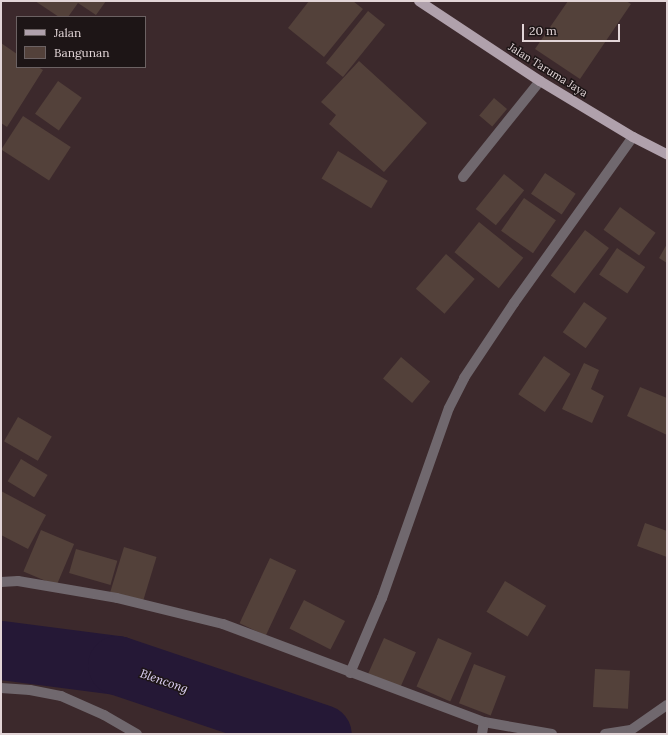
<!DOCTYPE html>
<html>
<head>
<meta charset="utf-8">
<style>
  body { margin:0 }
  #map { position:relative; width:668px; height:735px; overflow:hidden; background:#3c292c; font-family:Lora,serif }
  div>[style] { position:absolute }
  [style*='--x'] { left:calc(var(--x)*1px); top:calc(var(--y)*1px); width:calc(var(--w)*1px); rotate:calc(var(--a)*1deg) }
  .river>* { height:59px; margin:-29.5px; padding:0 29.5px; transform-origin:29.5px; border-radius:29.5px; background:#251836 }
  .building>* { inset:0; background:#53413a; transform-origin:0 0 }
  .minor>* { height:10px; margin:-5px; padding:0 5px; transform-origin:5px; border-radius:5px; background:#70686e }
  .major>* { height:10px; margin:-5px; padding:0 5px; transform-origin:5px; border-radius:5px; background:#b0a1ac }
  span { translate:-50% -50%; white-space:nowrap; text-align:center; line-height:1.15; -webkit-text-stroke:3px #1d1516; paint-order:stroke }
  .street-label { font-size:11px; color:#e2d5d7 }
  .water-label { font-size:12px; color:#e1d4f9; font-style:italic }
  .frame { position:absolute; inset:0; border:2px solid #e2d5d7; pointer-events:none }
  .legend { position:absolute; left:16px; top:16px; width:130px; height:52px; box-sizing:border-box; background:#1d1516; border:1px solid #6c6263; margin:0; padding:5px 7px; list-style:none; font-size:12px; color:#e2d5d7 }
  .legend li { display:flex; align-items:center; gap:8px; height:20px }
  .legend b { width:20px; border:1px solid #6c6263 }
  .scale { position:absolute; left:522px; top:24px; width:98px; height:18px; box-sizing:border-box; border:2px solid #e2d5d7; border-top:0; padding-left:5px; font-size:12px; line-height:14px; white-space:nowrap; color:#e2d5d7; -webkit-text-stroke:3px #1d1516; paint-order:stroke }
</style>
</head>
<body>
<div id="map">
  <div class="river">
    <div style="--x:1;--y:650;--w:117;--a:7.4"></div>
    <div style="--x:117;--y:665;--w:216;--a:18.6"></div>
  </div>
  <div class="building">
    <div style="clip-path:polygon(35px 1px,106px 1px,96px 15px,78px 3px,68px 17px,59px 17px)"></div>
    <div style="clip-path:polygon(309px 1px,353px 1px,363px 9px,324px 57px,288px 28px)"></div>
    <div style="clip-path:polygon(568px 1px,626px 1px,631px 4px,580px 79px,535px 49px)"></div>
    <div style="left:368px;top:11px;width:22px;height:67px;rotate:39deg"></div>
    <div style="clip-path:polygon(1px 43px,17px 54px,17px 67px,38px 67px,43px 70px,7px 127px,1px 123px)"></div>
    <div style="clip-path:polygon(359px 61px,427px 123px,384px 172px,329px 124px,336px 115px,321px 102px)"></div>
    <div style="left:58px;top:81px;width:29px;height:40px;rotate:35deg"></div>
    <div style="left:494px;top:98px;width:17px;height:23px;rotate:40deg"></div>
    <div style="left:23px;top:116px;width:57px;height:40px;rotate:33deg"></div>
    <div style="left:338px;top:151px;width:58px;height:32px;rotate:31deg"></div>
    <div style="left:545px;top:173px;width:37px;height:25px;rotate:34deg"></div>
    <div style="left:504px;top:174px;width:26px;height:45px;rotate:39deg"></div>
    <div style="left:524px;top:198px;width:39px;height:40px;rotate:35deg"></div>
    <div style="left:620px;top:207px;width:44px;height:28px;rotate:36deg"></div>
    <div style="left:479px;top:222px;width:57px;height:39px;rotate:39deg"></div>
    <div style="left:585px;top:230px;width:30px;height:57px;rotate:37deg"></div>
    <div style="clip-path:polygon(667px 244px,667px 263px,659px 258px)"></div>
    <div style="left:617px;top:248px;width:34px;height:32px;rotate:34deg"></div>
    <div style="left:446px;top:254px;width:38px;height:46px;rotate:41deg"></div>
    <div style="left:584px;top:302px;width:28px;height:37px;rotate:35deg"></div>
    <div style="left:544px;top:356px;width:32px;height:46px;rotate:34deg"></div>
    <div style="left:401px;top:357px;width:38px;height:28px;rotate:40deg"></div>
    <div style="clip-path:polygon(584px 363px,599px 370px,591px 389px,604px 396px,592px 423px,562px 409px)"></div>
    <div style="clip-path:polygon(640px 387px,667px 398px,667px 435px,627px 416px)"></div>
    <div style="left:18px;top:417px;width:39px;height:28px;rotate:30deg"></div>
    <div style="left:21px;top:459px;width:31px;height:26px;rotate:31deg"></div>
    <div style="clip-path:polygon(1px 491px,46px 515px,28px 549px,1px 535px)"></div>
    <div style="clip-path:polygon(645px 523px,667px 531px,667px 557px,637px 546px)"></div>
    <div style="left:41px;top:530px;width:36px;height:45px;rotate:23deg"></div>
    <div style="left:124px;top:547px;width:34px;height:47px;rotate:17deg"></div>
    <div style="left:76px;top:549px;width:43px;height:25px;rotate:16deg"></div>
    <div style="left:270px;top:558px;width:29px;height:72px;rotate:25deg"></div>
    <div style="left:505px;top:581px;width:48px;height:36px;rotate:31deg"></div>
    <div style="left:304px;top:600px;width:46px;height:32px;rotate:27deg"></div>
    <div style="left:384px;top:638px;width:35px;height:39px;rotate:24deg"></div>
    <div style="left:438px;top:638px;width:37px;height:53px;rotate:24deg"></div>
    <div style="left:474px;top:664px;width:34px;height:42px;rotate:21deg"></div>
    <div style="left:595px;top:669px;width:35px;height:38px;rotate:3deg"></div>
  </div>
  <div class="minor">
    <div style="--x:463;--y:177;--w:123;--a:-51.3"></div>
    <div style="--x:1;--y:582;--w:17;--a:-3"></div>
    <div style="--x:18;--y:581;--w:100;--a:9.7"></div>
    <div style="--x:117;--y:598;--w:109;--a:13.8"></div>
    <div style="--x:223;--y:624;--w:279;--a:20.6"></div>
    <div style="--x:484;--y:722;--w:69;--a:10"></div>
    <div style="--x:350;--y:673;--w:82;--a:-66.9"></div>
    <div style="--x:382;--y:598;--w:201;--a:-70.6"></div>
    <div style="--x:449;--y:408;--w:34;--a:-63"></div>
    <div style="--x:464;--y:378;--w:90;--a:-56.3"></div>
    <div style="--x:514;--y:303;--w:204;--a:-54.4"></div>
    <div style="--x:1;--y:688;--w:29;--a:4"></div>
    <div style="--x:30;--y:690;--w:32;--a:11"></div>
    <div style="--x:61;--y:696;--w:47;--a:23.8"></div>
    <div style="--x:104;--y:715;--w:38;--a:30"></div>
    <div style="--x:482;--y:734;--w:12;--a:-81"></div>
    <div style="--x:605;--y:734;--w:26;--a:-9"></div>
    <div style="--x:631;--y:730;--w:44;--a:-34.8"></div>
  </div>
  <div class="major">
    <div style="--x:419;--y:1;--w:145;--a:33.5"></div>
    <div style="--x:540;--y:81;--w:109;--a:31.1"></div>
    <div style="--x:633;--y:137;--w:38;--a:27"></div>
  </div>
  <div class="street-label">
    <span style="left:548px;top:70px;rotate:32deg">Jalan Taruma Jaya</span>
  </div>
  <div class="water-label">
    <span style="left:164px;top:681px;rotate:19deg">Blencong</span>
  </div>
  <div class="frame"></div>
  <ul class="legend">
  <li><b style="height:5px;background:#b0a1ac"></b>Jalan</li>
  <li><b style="height:11px;background:#53413a"></b>Bangunan</li>
  </ul>
  <div class="scale">20 m</div>
</div>
</body>
</html>
